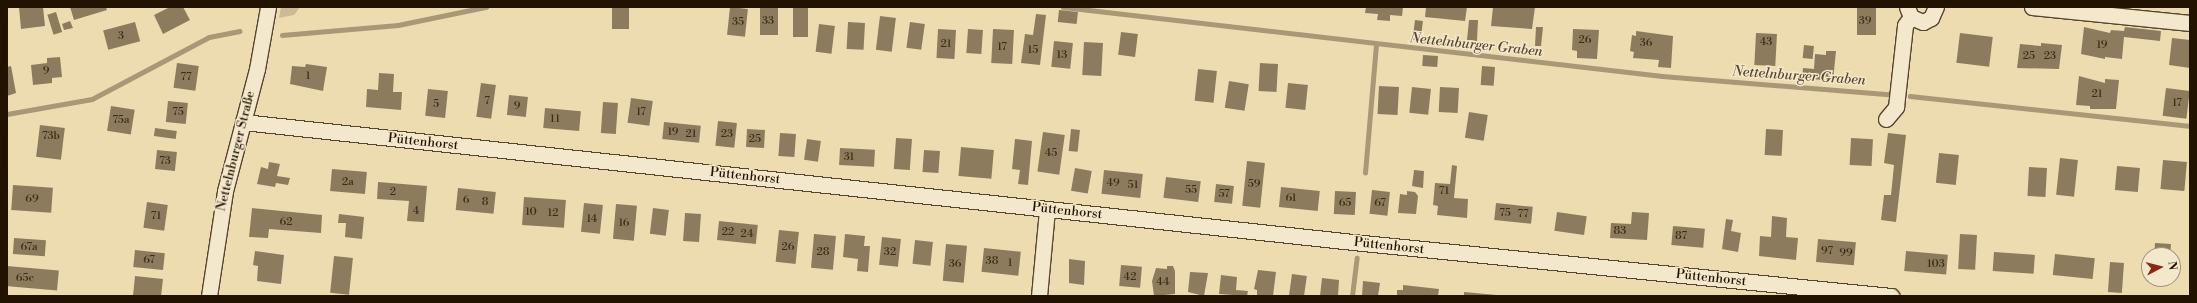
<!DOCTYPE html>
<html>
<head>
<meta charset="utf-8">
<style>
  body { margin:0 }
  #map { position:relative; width:2197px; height:303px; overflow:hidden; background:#eedcb1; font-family:"Libre Bodoni",serif }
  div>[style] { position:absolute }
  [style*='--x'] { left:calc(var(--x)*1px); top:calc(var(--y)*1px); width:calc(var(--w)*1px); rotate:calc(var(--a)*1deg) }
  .green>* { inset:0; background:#cbba93 }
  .stream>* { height:4.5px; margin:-2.25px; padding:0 2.25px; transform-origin:2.25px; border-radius:2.25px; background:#a99875 }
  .building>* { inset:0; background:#8c7c5d; transform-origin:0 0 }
  .roads { filter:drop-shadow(1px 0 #55452d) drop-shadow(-1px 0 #55452d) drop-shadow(0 1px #55452d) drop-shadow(0 -1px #55452d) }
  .street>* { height:15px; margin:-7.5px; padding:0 7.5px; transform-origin:7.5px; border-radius:7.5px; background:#f4e8cc }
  span { translate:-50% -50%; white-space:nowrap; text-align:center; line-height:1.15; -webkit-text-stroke:3px #f4e8cc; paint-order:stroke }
  .number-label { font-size:11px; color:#3c2d18 }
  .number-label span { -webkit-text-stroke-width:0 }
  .street-label { font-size:13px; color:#221301 }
  .water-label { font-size:14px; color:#58482f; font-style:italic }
  .frame { position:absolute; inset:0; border:8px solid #221301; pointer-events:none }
  .north { position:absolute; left:2141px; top:247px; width:40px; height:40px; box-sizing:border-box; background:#f4e8cc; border:1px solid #a0937b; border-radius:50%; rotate:83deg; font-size:11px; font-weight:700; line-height:16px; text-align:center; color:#221301 }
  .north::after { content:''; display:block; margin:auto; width:14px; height:18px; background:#8f2418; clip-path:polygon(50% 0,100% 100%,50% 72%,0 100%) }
</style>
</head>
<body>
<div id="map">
  <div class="green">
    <div style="clip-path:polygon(281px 7px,300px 7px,294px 15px,279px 18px)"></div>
  </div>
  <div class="stream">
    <div style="--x:1063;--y:7;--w:603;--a:6.57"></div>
    <div style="--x:1662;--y:76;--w:227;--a:4.6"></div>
    <div style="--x:282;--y:35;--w:116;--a:-4.9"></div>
    <div style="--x:398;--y:25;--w:90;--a:-11.6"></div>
    <div style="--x:1910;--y:96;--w:282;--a:6.1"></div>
    <div style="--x:7;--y:114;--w:86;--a:-10"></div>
    <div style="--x:92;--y:99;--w:132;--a:-27.9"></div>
    <div style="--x:209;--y:37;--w:31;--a:-11"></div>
    <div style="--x:1365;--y:173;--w:128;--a:-85.1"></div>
    <div style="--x:1352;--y:296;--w:38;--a:-83"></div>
  </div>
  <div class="building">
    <div style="clip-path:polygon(19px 7px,43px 7px,45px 26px,21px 29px)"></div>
    <div style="clip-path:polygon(70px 7px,106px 7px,107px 10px,74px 20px)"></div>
    <div style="clip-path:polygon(170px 7px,183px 7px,190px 20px,163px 34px,154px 15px)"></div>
    <div style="left:612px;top:7px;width:17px;height:22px"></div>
    <div style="left:730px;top:7px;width:18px;height:28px;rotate:6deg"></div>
    <div style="left:760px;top:7px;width:18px;height:28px"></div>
    <div style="left:793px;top:7px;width:15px;height:30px"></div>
    <div style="clip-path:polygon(1366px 7px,1403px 7px,1402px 16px,1390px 15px,1390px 21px,1377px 20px,1378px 14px,1365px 13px)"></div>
    <div style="clip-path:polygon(1426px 7px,1467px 7px,1465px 21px,1425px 17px)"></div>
    <div style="clip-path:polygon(1493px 7px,1535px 7px,1532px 29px,1491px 26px)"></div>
    <div style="left:1857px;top:7px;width:19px;height:28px"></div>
    <div style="left:1059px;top:10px;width:19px;height:12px;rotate:6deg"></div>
    <div style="left:56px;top:12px;width:21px;height:9px;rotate:73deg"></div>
    <div style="clip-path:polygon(1036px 14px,1046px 15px,1040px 65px,1021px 63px,1025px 34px,1033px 35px)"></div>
    <div style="left:880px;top:16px;width:16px;height:34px;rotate:7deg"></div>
    <div style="left:1415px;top:20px;width:8px;height:20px;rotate:7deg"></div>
    <div style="clip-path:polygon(1469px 20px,1478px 20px,1477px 41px,1467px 40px)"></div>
    <div style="clip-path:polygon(70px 21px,73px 28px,64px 30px,62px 24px)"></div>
    <div style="left:135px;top:22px;width:20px;height:33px;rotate:75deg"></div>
    <div style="left:848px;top:22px;width:17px;height:27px;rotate:3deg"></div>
    <div style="left:910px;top:22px;width:15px;height:26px;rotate:8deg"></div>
    <div style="left:819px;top:24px;width:16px;height:28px;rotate:7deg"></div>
    <div style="clip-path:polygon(1536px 27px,1543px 27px,1541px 46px,1535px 46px)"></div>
    <div style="clip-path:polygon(2084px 27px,2110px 33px,2111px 30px,2124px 31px,2125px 27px,2161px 31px,2160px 41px,2124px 37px,2122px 59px,2105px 57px,2105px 59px,2081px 54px)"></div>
    <div style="left:938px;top:29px;width:18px;height:29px;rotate:3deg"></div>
    <div style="left:968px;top:29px;width:15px;height:24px;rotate:4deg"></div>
    <div style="left:993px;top:29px;width:21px;height:34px;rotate:3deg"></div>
    <div style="clip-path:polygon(1573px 29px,1599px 30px,1597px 59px,1577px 58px,1577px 51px,1572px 50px)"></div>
    <div style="clip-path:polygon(1636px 31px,1673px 36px,1671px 68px,1658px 67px,1659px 60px,1633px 58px,1634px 52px,1630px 51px,1632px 35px,1636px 36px)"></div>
    <div style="left:1121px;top:32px;width:17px;height:23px;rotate:7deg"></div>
    <div style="left:1756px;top:33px;width:21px;height:32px;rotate:3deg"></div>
    <div style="left:1960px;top:33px;width:33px;height:30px;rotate:7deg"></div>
    <div style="clip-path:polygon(2172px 38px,2190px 40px,2190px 68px,2169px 65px)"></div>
    <div style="left:1054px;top:41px;width:19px;height:26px;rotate:6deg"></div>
    <div style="left:1084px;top:42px;width:19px;height:33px;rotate:3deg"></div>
    <div style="clip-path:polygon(2041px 43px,2062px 45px,2059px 69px,2017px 68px,2020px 44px,2041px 46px)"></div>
    <div style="left:1804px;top:45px;width:10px;height:13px;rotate:6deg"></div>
    <div style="clip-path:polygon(1826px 51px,1836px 51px,1833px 81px,1802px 78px,1803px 68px,1814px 69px,1815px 54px,1826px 55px)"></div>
    <div style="left:1423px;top:55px;width:15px;height:11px;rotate:4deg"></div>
    <div style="clip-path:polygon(60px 57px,62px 77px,52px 78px,52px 83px,33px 85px,31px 65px,47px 63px,47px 58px)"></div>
    <div style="left:177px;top:63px;width:22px;height:25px;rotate:8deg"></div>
    <div style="left:1260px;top:63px;width:18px;height:28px;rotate:3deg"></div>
    <div style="clip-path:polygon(306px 64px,327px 67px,323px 91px,290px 84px,292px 66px,305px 67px)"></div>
    <div style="clip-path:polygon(11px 66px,16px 93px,7px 96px,7px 67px)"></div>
    <div style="left:1482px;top:66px;width:13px;height:19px;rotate:4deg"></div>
    <div style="left:1198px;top:69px;width:19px;height:32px;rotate:6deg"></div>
    <div style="clip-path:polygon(379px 73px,394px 74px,393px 92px,402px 92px,401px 110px,366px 107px,367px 89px,378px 90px)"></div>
    <div style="clip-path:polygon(2079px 76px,2105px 83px,2105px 79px,2119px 80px,2116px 109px,2090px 109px,2090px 106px,2076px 105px)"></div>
    <div style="left:1229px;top:81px;width:20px;height:27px;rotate:9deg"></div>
    <div style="left:481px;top:83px;width:15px;height:34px;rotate:8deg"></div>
    <div style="left:1288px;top:83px;width:20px;height:25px;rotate:6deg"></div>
    <div style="left:1379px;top:86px;width:20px;height:28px;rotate:3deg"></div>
    <div style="left:1412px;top:87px;width:19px;height:26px;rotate:6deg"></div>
    <div style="left:1440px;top:87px;width:19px;height:25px;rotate:3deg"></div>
    <div style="left:2166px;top:88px;width:24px;height:28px;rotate:7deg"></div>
    <div style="left:428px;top:89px;width:20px;height:27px;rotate:6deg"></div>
    <div style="left:509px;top:95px;width:19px;height:20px;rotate:6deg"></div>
    <div style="left:631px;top:98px;width:22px;height:25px;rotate:8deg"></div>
    <div style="left:168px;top:101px;width:20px;height:21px;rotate:6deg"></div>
    <div style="left:603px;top:102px;width:15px;height:31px;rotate:4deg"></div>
    <div style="left:111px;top:106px;width:24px;height:25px;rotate:9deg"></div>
    <div style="left:545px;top:108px;width:36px;height:20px;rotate:5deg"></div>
    <div style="left:1469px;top:112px;width:19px;height:26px;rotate:9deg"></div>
    <div style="left:718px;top:121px;width:19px;height:25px;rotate:6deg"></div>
    <div style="left:664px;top:122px;width:37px;height:17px;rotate:6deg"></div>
    <div style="left:40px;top:125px;width:25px;height:32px;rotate:7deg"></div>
    <div style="left:155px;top:128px;width:22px;height:8px;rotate:8deg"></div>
    <div style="left:747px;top:129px;width:18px;height:18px;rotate:3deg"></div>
    <div style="left:1071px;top:129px;width:9px;height:22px;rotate:6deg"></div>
    <div style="left:1766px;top:129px;width:17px;height:26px;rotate:3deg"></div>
    <div style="left:1043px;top:132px;width:22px;height:40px;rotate:8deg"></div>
    <div style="left:780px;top:133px;width:16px;height:23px;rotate:4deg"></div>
    <div style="clip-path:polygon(1888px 133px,1906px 135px,1896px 222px,1881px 220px,1884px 195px,1891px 195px,1894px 165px,1884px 163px)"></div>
    <div style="left:896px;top:138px;width:16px;height:31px;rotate:4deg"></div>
    <div style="left:1851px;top:138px;width:22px;height:27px;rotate:3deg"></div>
    <div style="left:807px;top:139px;width:14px;height:21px;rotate:8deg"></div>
    <div style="clip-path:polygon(1015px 139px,1032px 141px,1028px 185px,1018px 184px,1020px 170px,1012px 169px)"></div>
    <div style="left:961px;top:147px;width:33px;height:29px;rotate:5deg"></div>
    <div style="left:840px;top:148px;width:35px;height:17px;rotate:3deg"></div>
    <div style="left:157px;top:150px;width:20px;height:19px;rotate:6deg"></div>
    <div style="left:924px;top:150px;width:16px;height:22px;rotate:4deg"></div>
    <div style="left:1939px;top:153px;width:20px;height:30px;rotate:6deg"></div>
    <div style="left:2060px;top:158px;width:18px;height:37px;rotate:6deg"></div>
    <div style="left:2163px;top:160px;width:24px;height:29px;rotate:5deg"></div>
    <div style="left:1247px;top:161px;width:18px;height:45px;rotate:6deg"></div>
    <div style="clip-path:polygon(269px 162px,280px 164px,277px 176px,290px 178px,288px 185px,276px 183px,275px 187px,257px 184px,261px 167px,268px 169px)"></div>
    <div style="clip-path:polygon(1452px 165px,1457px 166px,1454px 198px,1468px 199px,1467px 218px,1437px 215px,1438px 206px,1433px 205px,1435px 183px,1450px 184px)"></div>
    <div style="left:2117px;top:166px;width:23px;height:24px;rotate:5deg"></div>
    <div style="left:2029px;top:167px;width:18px;height:29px;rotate:3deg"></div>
    <div style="left:1075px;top:168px;width:17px;height:23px;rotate:10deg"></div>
    <div style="left:332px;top:169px;width:35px;height:22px;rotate:5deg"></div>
    <div style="left:1104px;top:170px;width:39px;height:24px;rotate:6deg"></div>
    <div style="clip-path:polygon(1414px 170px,1424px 171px,1423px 188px,1412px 186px)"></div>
    <div style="left:1166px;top:177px;width:35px;height:21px;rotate:7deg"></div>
    <div style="clip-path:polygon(378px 182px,427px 186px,424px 222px,407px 221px,409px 201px,377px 199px)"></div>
    <div style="left:1216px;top:184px;width:18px;height:18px;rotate:6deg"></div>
    <div style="left:13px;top:185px;width:40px;height:25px;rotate:4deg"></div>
    <div style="left:1281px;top:187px;width:39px;height:20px;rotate:6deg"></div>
    <div style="left:458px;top:188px;width:38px;height:22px;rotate:6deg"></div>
    <div style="left:1372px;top:190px;width:18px;height:24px;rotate:6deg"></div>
    <div style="left:1335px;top:191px;width:21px;height:23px;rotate:3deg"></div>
    <div style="clip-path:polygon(1407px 191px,1415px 192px,1418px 196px,1416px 214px,1398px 213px,1400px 194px,1407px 195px)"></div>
    <div style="left:524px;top:197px;width:42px;height:28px;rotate:4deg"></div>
    <div style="left:147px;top:202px;width:21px;height:26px;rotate:8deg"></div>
    <div style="left:584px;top:203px;width:19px;height:29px;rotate:6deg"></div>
    <div style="left:1496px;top:203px;width:37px;height:17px;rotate:6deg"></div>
    <div style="left:616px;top:204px;width:21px;height:35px;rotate:5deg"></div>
    <div style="clip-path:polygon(252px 208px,322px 215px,321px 233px,269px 229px,268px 238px,249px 237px)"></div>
    <div style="left:653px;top:208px;width:16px;height:26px;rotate:7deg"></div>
    <div style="left:1557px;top:212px;width:30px;height:19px;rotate:8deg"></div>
    <div style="clip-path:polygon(1632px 212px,1649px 213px,1647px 240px,1610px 238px,1611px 223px,1631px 224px)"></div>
    <div style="left:685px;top:213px;width:16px;height:28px;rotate:4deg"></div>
    <div style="clip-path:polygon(339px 214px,364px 217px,362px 239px,345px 237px,346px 223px,338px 223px)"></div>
    <div style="clip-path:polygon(1772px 216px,1787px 218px,1786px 237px,1798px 238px,1796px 260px,1759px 256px,1760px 236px,1771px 237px)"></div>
    <div style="clip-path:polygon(1726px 219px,1733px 220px,1731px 231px,1741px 233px,1738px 252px,1722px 249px)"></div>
    <div style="left:719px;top:221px;width:39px;height:19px;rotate:6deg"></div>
    <div style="left:1673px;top:226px;width:32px;height:19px;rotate:5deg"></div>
    <div style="left:779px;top:230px;width:20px;height:32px;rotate:6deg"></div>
    <div style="left:814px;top:234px;width:22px;height:34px;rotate:5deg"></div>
    <div style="clip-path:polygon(845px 234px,865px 236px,864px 246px,870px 246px,868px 272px,857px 271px,858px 259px,843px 257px)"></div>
    <div style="left:1960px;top:234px;width:17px;height:35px;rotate:3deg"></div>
    <div style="left:882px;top:237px;width:19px;height:28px;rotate:6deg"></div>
    <div style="left:14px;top:238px;width:32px;height:16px;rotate:4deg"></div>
    <div style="left:1818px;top:239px;width:38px;height:23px;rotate:5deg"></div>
    <div style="left:915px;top:240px;width:18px;height:24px;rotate:6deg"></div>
    <div style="left:2155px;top:243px;width:16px;height:12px;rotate:4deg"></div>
    <div style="left:946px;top:244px;width:21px;height:37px;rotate:5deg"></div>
    <div style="left:984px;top:248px;width:37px;height:24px;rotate:6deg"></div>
    <div style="left:135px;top:250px;width:30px;height:17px;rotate:6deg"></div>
    <div style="clip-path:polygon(255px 251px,284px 255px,281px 284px,257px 281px,258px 266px,253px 265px)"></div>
    <div style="left:1906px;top:251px;width:42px;height:20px;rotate:5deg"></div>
    <div style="left:1994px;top:252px;width:41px;height:19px;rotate:4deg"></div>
    <div style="left:2055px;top:254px;width:40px;height:21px;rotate:6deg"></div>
    <div style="left:334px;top:256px;width:19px;height:37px;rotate:6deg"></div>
    <div style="clip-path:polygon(1069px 259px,1085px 261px,1084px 285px,1069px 283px)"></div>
    <div style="left:2110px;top:262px;width:14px;height:30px;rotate:4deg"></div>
    <div style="left:1121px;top:265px;width:21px;height:21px;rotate:5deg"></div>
    <div style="left:7px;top:266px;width:52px;height:20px;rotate:5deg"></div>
    <div style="clip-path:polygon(1167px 266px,1173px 266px,1175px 271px,1175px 294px,1154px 296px,1152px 281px,1156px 268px,1167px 269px)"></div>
    <div style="clip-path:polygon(1258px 270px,1276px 272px,1273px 296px,1257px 296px,1257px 290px,1254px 289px)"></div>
    <div style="clip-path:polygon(1190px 272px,1208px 273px,1204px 296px,1188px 292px)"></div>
    <div style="left:1292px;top:274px;width:15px;height:22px;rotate:8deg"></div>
    <div style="clip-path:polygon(1221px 275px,1237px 277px,1236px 290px,1248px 291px,1247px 296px,1219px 294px)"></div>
    <div style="clip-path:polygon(135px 276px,163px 279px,161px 296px,133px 296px)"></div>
    <div style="clip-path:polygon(1322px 278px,1339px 280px,1338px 296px,1320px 296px)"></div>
    <div style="clip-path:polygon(2152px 279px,2169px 279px,2169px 285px,2152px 284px)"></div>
    <div style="clip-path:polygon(1363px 281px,1380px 283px,1378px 296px,1362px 296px)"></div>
    <div style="clip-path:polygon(1403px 285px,1439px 289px,1438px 296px,1397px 296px,1397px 290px,1403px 290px)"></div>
    <div style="clip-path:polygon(1464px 292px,1497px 295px,1497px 296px,1464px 296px)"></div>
  </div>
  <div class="roads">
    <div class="street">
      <div style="--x:1907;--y:7;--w:11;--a:68"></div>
      <div style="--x:1911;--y:17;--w:13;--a:23"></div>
      <div style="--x:1923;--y:22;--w:9;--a:-27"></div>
      <div style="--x:1931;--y:18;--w:12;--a:-66"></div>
      <div style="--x:2032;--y:7;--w:159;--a:5.8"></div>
      <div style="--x:1886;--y:119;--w:16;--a:-50"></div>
      <div style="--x:1896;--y:107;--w:82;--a:-83.7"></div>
      <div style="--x:1905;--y:25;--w:10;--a:-53"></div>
      <div style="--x:243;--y:122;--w:1116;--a:6.17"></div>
      <div style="--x:1353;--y:242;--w:541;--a:5.73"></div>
      <div style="--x:209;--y:296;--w:106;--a:-81.3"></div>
      <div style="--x:225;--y:191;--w:126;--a:-75.3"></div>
      <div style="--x:257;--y:69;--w:63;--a:-79.9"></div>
      <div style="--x:1039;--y:296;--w:87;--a:-84.7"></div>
    </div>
  </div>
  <div class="number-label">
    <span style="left:768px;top:21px">33</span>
    <span style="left:1865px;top:21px">39</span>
    <span style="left:738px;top:22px">35</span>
    <span style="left:121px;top:36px">3</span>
    <span style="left:1585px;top:40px">26</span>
    <span style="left:1766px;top:42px">43</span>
    <span style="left:1646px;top:43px">36</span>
    <span style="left:946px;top:44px">21</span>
    <span style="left:2102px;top:45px">19</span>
    <span style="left:1002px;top:47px">17</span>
    <span style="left:1033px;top:50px">15</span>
    <span style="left:1062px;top:55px">13</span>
    <span style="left:2029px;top:56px">25</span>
    <span style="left:2050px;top:56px">23</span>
    <span style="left:46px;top:71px">9</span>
    <span style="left:308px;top:76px">1</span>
    <span style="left:186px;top:77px">77</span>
    <span style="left:2097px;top:94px">21</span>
    <span style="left:487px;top:101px">7</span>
    <span style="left:2177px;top:103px">17</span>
    <span style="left:436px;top:104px">5</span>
    <span style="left:517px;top:106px">9</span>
    <span style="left:178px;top:112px">75</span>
    <span style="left:641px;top:112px">17</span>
    <span style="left:555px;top:119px">11</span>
    <span style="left:121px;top:120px">75a</span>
    <span style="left:673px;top:132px">19</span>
    <span style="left:691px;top:134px">21</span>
    <span style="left:727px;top:134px">23</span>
    <span style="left:51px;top:136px">73b</span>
    <span style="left:755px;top:139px">25</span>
    <span style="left:1051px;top:153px">45</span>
    <span style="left:849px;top:157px">31</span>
    <span style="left:165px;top:161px">73</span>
    <span style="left:348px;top:182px">2a</span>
    <span style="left:1113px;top:183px">49</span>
    <span style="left:1254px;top:184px">59</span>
    <span style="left:1133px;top:185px">51</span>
    <span style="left:1191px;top:190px">55</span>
    <span style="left:1444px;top:191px">71</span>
    <span style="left:393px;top:192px">2</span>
    <span style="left:1224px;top:194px">57</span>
    <span style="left:1291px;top:198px">61</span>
    <span style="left:32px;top:199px">69</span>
    <span style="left:466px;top:200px">6</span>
    <span style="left:485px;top:202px">8</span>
    <span style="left:1345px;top:203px">65</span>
    <span style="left:1380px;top:203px">67</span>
    <span style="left:416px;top:211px">4</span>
    <span style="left:531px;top:212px">10</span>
    <span style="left:553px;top:213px">12</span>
    <span style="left:1505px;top:213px">75</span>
    <span style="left:1523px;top:214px">77</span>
    <span style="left:156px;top:216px">71</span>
    <span style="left:592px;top:219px">14</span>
    <span style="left:286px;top:222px">62</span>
    <span style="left:624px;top:223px">16</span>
    <span style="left:1620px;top:231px">83</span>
    <span style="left:728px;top:232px">22</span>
    <span style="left:747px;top:234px">24</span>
    <span style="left:1681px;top:236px">87</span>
    <span style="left:29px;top:247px">67a</span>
    <span style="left:788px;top:247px">26</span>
    <span style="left:1827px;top:251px">97</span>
    <span style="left:823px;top:252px">28</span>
    <span style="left:890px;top:252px">32</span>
    <span style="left:1846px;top:253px">99</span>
    <span style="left:149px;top:260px">67</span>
    <span style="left:992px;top:261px">38</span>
    <span style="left:1010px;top:263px">1</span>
    <span style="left:955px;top:264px">36</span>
    <span style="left:1936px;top:264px">103</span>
    <span style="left:1130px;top:277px">42</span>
    <span style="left:25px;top:278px">65c</span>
    <span style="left:1163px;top:282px">44</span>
  </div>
  <div class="street-label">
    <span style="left:423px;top:142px;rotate:6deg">Püttenhorst</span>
    <span style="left:236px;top:151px;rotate:-76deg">Nettelnburger Straße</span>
    <span style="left:745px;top:176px;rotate:6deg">Püttenhorst</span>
    <span style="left:1067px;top:211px;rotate:6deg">Püttenhorst</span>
    <span style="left:1389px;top:246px;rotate:6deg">Püttenhorst</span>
    <span style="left:1711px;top:278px;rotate:6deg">Püttenhorst</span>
  </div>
  <div class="water-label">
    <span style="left:1476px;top:45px;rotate:6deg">Nettelnburger Graben</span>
    <span style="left:1799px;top:76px;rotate:4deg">Nettelnburger Graben</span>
  </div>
  <div class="frame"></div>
  <div class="north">N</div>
</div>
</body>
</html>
